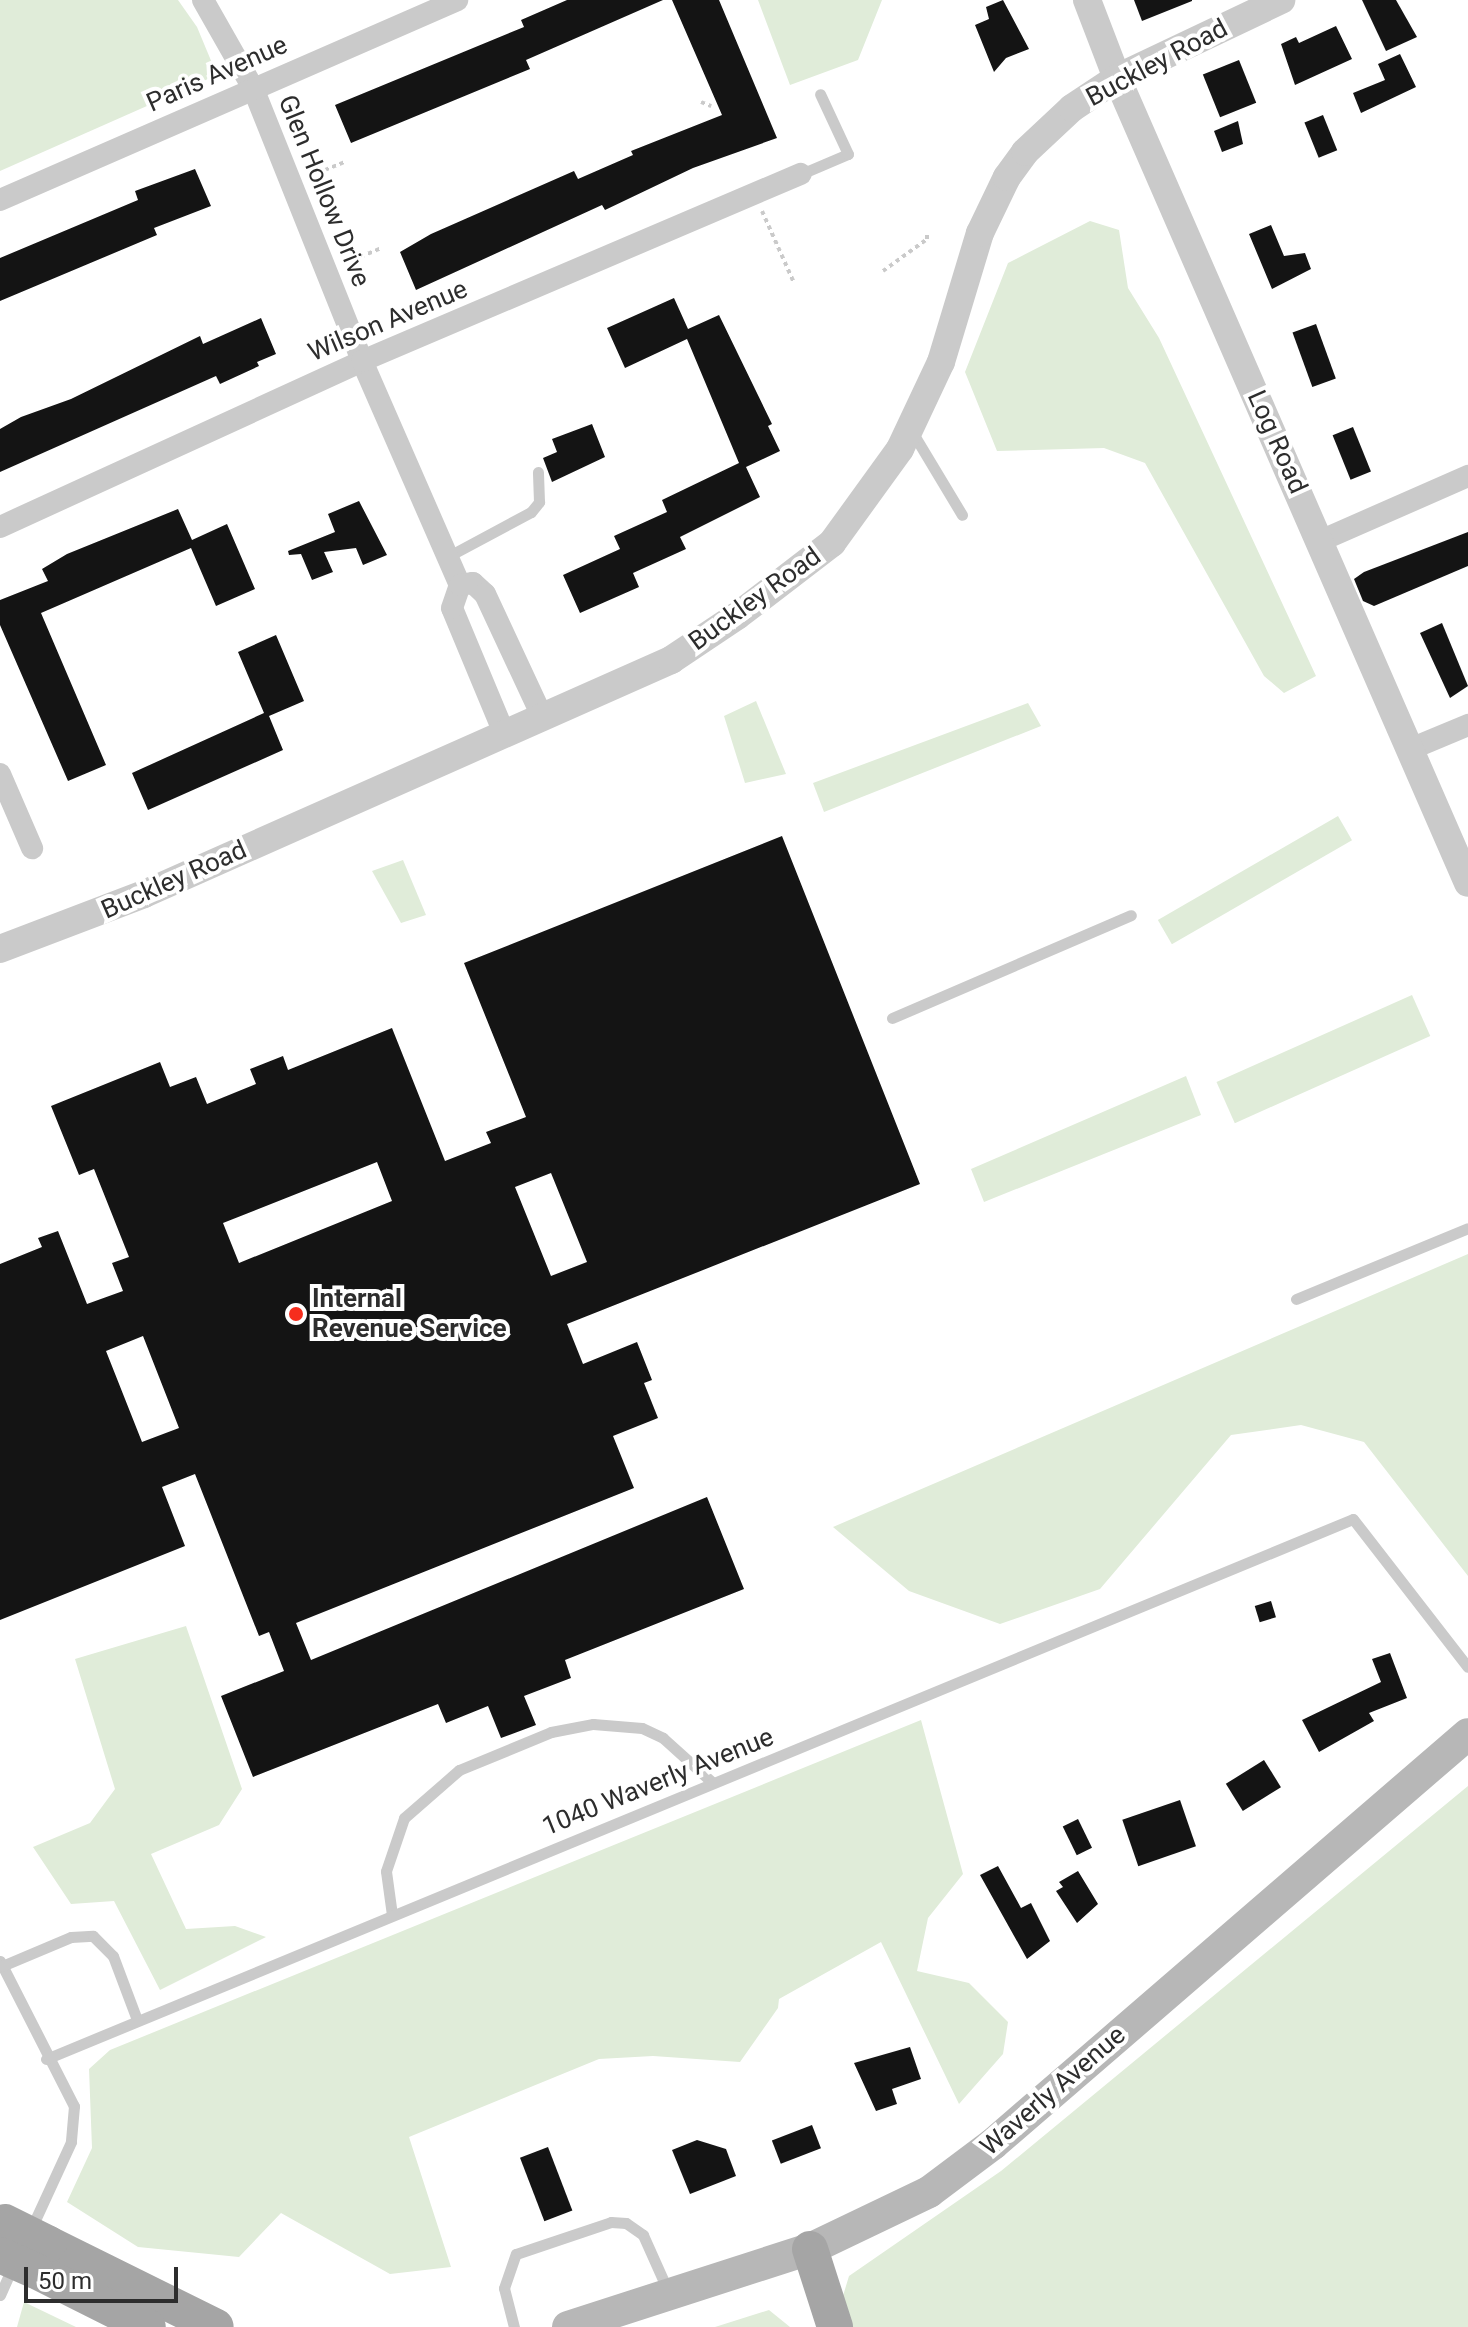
<!DOCTYPE html>
<html>
<head>
<meta charset="utf-8">
<style>
  body { margin:0 }
  #map { position:relative; width:1468px; height:2327px; overflow:hidden; background:#fff; font-family:Roboto,sans-serif }
  div>[style] { position:absolute }
  [style*='--x'] { left:calc(var(--x)*1px); top:calc(var(--y)*1px); width:calc(var(--w)*1px); rotate:calc(var(--a)*1deg) }
  .green>* { inset:0; background:#e0ecd9; transform-origin:0 0 }
  .building>* { inset:0; background:#141414; transform-origin:0 0 }
  .path>* { height:4px; margin-top:-2px; transform-origin:0; background:repeating-linear-gradient(90deg,#cacaca 0 4px,transparent 0 8px) }
  .service>* { height:11px; margin:-5.5px; padding:0 5.5px; transform-origin:5.5px; border-radius:5.5px; background:#cacaca }
  .minor>* { height:22px; margin:-11px; padding:0 11px; transform-origin:11px; border-radius:11px; background:#cacaca }
  .tertiary>* { height:28px; margin:-14px; padding:0 14px; transform-origin:14px; border-radius:14px; background:#cacaca }
  .secondary>* { height:32px; margin:-16px; padding:0 16px; transform-origin:16px; border-radius:16px; background:#b7b7b7 }
  .primary>* { height:36px; margin:-18px; padding:0 18px; transform-origin:18px; border-radius:18px; background:#a5a5a5 }
  .primary-bridge>* { height:36px; margin:-18px; padding:0 18px; transform-origin:18px; border-radius:18px; background:#a5a5a5 }
  .dots>* { width:22px; height:22px; translate:-50% -50%; box-sizing:border-box; border:4px solid #fff; border-radius:50% }
  span { translate:-50% -50%; white-space:nowrap; text-align:center; line-height:1.15; -webkit-text-stroke:8px #fff; paint-order:stroke }
  .street-label { font-size:26px; color:#2d2d2d }
  .poi-label { font-size:26px; color:#2d2d2d; font-weight:700 }
  .left { translate:0 -50%; text-align:left }
  .scale { position:absolute; left:24px; top:2267px; width:154px; height:36px; box-sizing:border-box; border:4px solid #2d2d2d; border-top:0; padding-left:10px; font-size:24px; line-height:28px; white-space:nowrap; color:#2d2d2d; -webkit-text-stroke:6px #fff; paint-order:stroke }
</style>
</head>
<body>
<div id="map">
  <div class="green">
    <div style="clip-path:polygon(0 0,178px 0,197px 27px,217px 75px,0 171px)"></div>
    <div style="clip-path:polygon(758px 0,882px 0,858px 60px,790px 85px)"></div>
    <div style="clip-path:polygon(1090px 221px,1119px 230px,1128px 288px,1159px 338px,1316px 676px,1284px 693px,1264px 676px,1145px 463px,1104px 448px,997px 451px,965px 372px,1008px 263px)"></div>
    <div style="clip-path:polygon(756px 701px,786px 774px,745px 783px,724px 716px)"></div>
    <div style="clip-path:polygon(1028px 703px,1041px 726px,824px 812px,813px 783px)"></div>
    <div style="left:1338px;top:816px;width:28px;height:208px;rotate:60deg"></div>
    <div style="clip-path:polygon(403px 860px,426px 915px,401px 923px,372px 871px)"></div>
    <div style="left:1412px;top:995px;width:45px;height:214px;rotate:66deg"></div>
    <div style="clip-path:polygon(1186px 1076px,1201px 1115px,984px 1202px,971px 1169px)"></div>
    <div style="clip-path:polygon(1468px 1254px,1468px 1576px,1364px 1442px,1301px 1425px,1231px 1435px,1100px 1589px,1000px 1624px,909px 1591px,833px 1527px)"></div>
    <div style="clip-path:polygon(186px 1626px,242px 1789px,219px 1825px,151px 1854px,186px 1929px,235px 1926px,266px 1937px,160px 1990px,114px 1901px,71px 1904px,33px 1847px,90px 1823px,115px 1789px,75px 1659px)"></div>
    <div style="clip-path:polygon(921px 1720px,963px 1874px,928px 1918px,917px 1971px,969px 1983px,1008px 2022px,1003px 2054px,959px 2104px,881px 1942px,779px 1999px,778px 2008px,740px 2062px,653px 2056px,599px 2059px,409px 2137px,451px 2267px,390px 2274px,281px 2213px,239px 2257px,138px 2247px,67px 2202px,92px 2148px,89px 2069px,110px 2050px)"></div>
    <div style="clip-path:polygon(1468px 1786px,1468px 2327px,846px 2327px,839px 2309px,849px 2276px,1001px 2171px)"></div>
    <div style="clip-path:polygon(24px 2302px,76px 2327px,17px 2327px)"></div>
    <div style="clip-path:polygon(769px 2310px,790px 2327px,715px 2327px)"></div>
  </div>
  <div class="building">
    <div style="clip-path:polygon(567px 0,663px 0,526px 60px,530px 69px,351px 143px,335px 105px,524px 27px,521px 20px)"></div>
    <div style="clip-path:polygon(672px 0,719px 0,777px 138px,693px 168px,605px 210px,602px 205px,416px 290px,400px 252px,431px 234px,574px 171px,578px 179px,633px 155px,631px 151px,722px 115px)"></div>
    <div style="clip-path:polygon(1003px 0,1029px 49px,1006px 58px,994px 72px,975px 25px,989px 19px,986px 7px)"></div>
    <div style="clip-path:polygon(1134px 0,1192px 0,1192px 1px,1142px 21px)"></div>
    <div style="clip-path:polygon(1362px 0,1396px 0,1417px 37px,1386px 51px)"></div>
    <div style="clip-path:polygon(1336px 26px,1352px 59px,1295px 85px,1281px 44px,1296px 37px,1299px 43px)"></div>
    <div style="clip-path:polygon(1400px 54px,1416px 87px,1361px 113px,1353px 93px,1385px 80px,1378px 64px)"></div>
    <div style="left:1239px;top:60px;width:46px;height:39px;rotate:68deg"></div>
    <div style="left:1323px;top:115px;width:38px;height:20px;rotate:68deg"></div>
    <div style="clip-path:polygon(1238px 121px,1243px 144px,1222px 152px,1214px 131px)"></div>
    <div style="clip-path:polygon(195px 169px,211px 206px,154px 228px,157px 235px,0 301px,0 258px,138px 200px,135px 191px)"></div>
    <div style="clip-path:polygon(1271px 225px,1284px 256px,1305px 253px,1311px 269px,1272px 289px,1249px 234px)"></div>
    <div style="clip-path:polygon(674px 298px,688px 329px,719px 315px,772px 424px,768px 426px,780px 451px,746px 467px,760px 497px,680px 537px,686px 549px,633px 573px,639px 587px,580px 613px,563px 575px,620px 549px,614px 536px,667px 512px,662px 500px,739px 463px,687px 339px,625px 368px,607px 328px)"></div>
    <div style="clip-path:polygon(261px 318px,276px 354px,257px 362px,259px 366px,220px 384px,216px 376px,0 472px,0 429px,21px 417px,71px 399px,200px 336px,203px 344px)"></div>
    <div style="left:1316px;top:324px;width:58px;height:25px;rotate:70deg"></div>
    <div style="clip-path:polygon(592px 424px,605px 457px,552px 482px,543px 458px,557px 452px,552px 439px)"></div>
    <div style="left:1353px;top:427px;width:48px;height:22px;rotate:68deg"></div>
    <div style="clip-path:polygon(359px 501px,387px 555px,363px 565px,356px 548px,324px 552px,333px 572px,312px 580px,301px 554px,289px 555px,288px 551px,335px 532px,328px 514px)"></div>
    <div style="clip-path:polygon(178px 509px,192px 540px,227px 524px,255px 589px,216px 606px,191px 548px,41px 613px,106px 765px,68px 781px,0 625px,0 600px,48px 581px,42px 569px,67px 554px)"></div>
    <div style="clip-path:polygon(1468px 532px,1468px 566px,1374px 606px,1363px 601px,1354px 579px,1364px 572px)"></div>
    <div style="clip-path:polygon(1442px 623px,1468px 686px,1450px 698px,1420px 633px)"></div>
    <div style="clip-path:polygon(276px 635px,304px 701px,269px 716px,283px 750px,148px 810px,132px 773px,264px 713px,238px 652px)"></div>
    <div style="clip-path:polygon(evenodd,782px 836px,920px 1184px,567px 1324px,583px 1364px,637px 1342px,652px 1380px,644px 1383px,658px 1418px,613px 1436px,634px 1488px,296px 1623px,311px 1660px,707px 1497px,744px 1589px,565px 1660px,571px 1678px,524px 1696px,536px 1725px,501px 1738px,488px 1706px,446px 1723px,438px 1704px,253px 1777px,221px 1696px,284px 1671px,269px 1632px,259px 1636px,195px 1474px,162px 1487px,185px 1546px,0 1620px,0 1264px,42px 1247px,38px 1238px,58px 1231px,87px 1304px,123px 1291px,112px 1263px,129px 1257px,94px 1169px,79px 1175px,51px 1106px,160px 1062px,170px 1087px,196px 1077px,207px 1104px,256px 1084px,250px 1069px,283px 1056px,288px 1070px,392px 1028px,445px 1161px,491px 1143px,486px 1132px,526px 1117px,464px 963px,782px 836px,377px 1162px,392px 1201px,239px 1263px,223px 1223px,377px 1162px,782px 836px,551px 1173px,587px 1262px,551px 1276px,515px 1187px,551px 1173px,782px 836px,143px 1336px,179px 1428px,142px 1442px,106px 1351px,143px 1336px)"></div>
    <div style="left:1271px;top:1601px;width:17px;height:17px;rotate:73deg"></div>
    <div style="clip-path:polygon(1390px 1653px,1407px 1698px,1369px 1713px,1374px 1721px,1319px 1752px,1302px 1720px,1381px 1682px,1372px 1659px)"></div>
    <div style="left:1264px;top:1760px;width:32px;height:45px;rotate:58deg"></div>
    <div style="left:1180px;top:1800px;width:49px;height:61px;rotate:71deg"></div>
    <div style="left:1078px;top:1819px;width:32px;height:17px;rotate:64deg"></div>
    <div style="clip-path:polygon(998px 1866px,1021px 1908px,1031px 1903px,1050px 1941px,1027px 1959px,980px 1875px)"></div>
    <div style="clip-path:polygon(1078px 1871px,1098px 1904px,1077px 1923px,1056px 1891px,1063px 1887px,1059px 1882px)"></div>
    <div style="clip-path:polygon(910px 2047px,921px 2079px,892px 2089px,897px 2104px,876px 2111px,854px 2063px)"></div>
    <div style="left:812px;top:2125px;width:25px;height:43px;rotate:69deg"></div>
    <div style="clip-path:polygon(697px 2140px,726px 2149px,736px 2176px,690px 2194px,672px 2150px)"></div>
    <div style="left:548px;top:2147px;width:68px;height:30px;rotate:69deg"></div>
  </div>
  <div class="path">
    <div style="--x:701;--y:102;--w:11;--a:22"></div>
    <div style="--x:310;--y:176;--w:38;--a:-22"></div>
    <div style="--x:762;--y:211;--w:79;--a:66"></div>
    <div style="--x:346;--y:263;--w:39;--a:-23"></div>
    <div style="--x:883;--y:271;--w:54;--a:-36"></div>
    <div style="--x:927;--y:239;--w:8;--a:-90"></div>
  </div>
  <div class="service">
    <div style="--x:801;--y:174;--w:51;--a:-23.1"></div>
    <div style="--x:848;--y:154;--w:66;--a:-115"></div>
    <div style="--x:911;--y:430;--w:99;--a:59"></div>
    <div style="--x:447;--y:557;--w:95;--a:-28.2"></div>
    <div style="--x:531;--y:512;--w:13;--a:-51"></div>
    <div style="--x:539;--y:502;--w:30;--a:-92"></div>
    <div style="--x:892;--y:1018;--w:260;--a:-23.3"></div>
    <div style="--x:1296;--y:1299;--w:186;--a:-22.4"></div>
    <div style="--x:392;--y:1915;--w:44;--a:-97.8"></div>
    <div style="--x:386;--y:1871;--w:56;--a:-71.2"></div>
    <div style="--x:404;--y:1818;--w:73;--a:-41.1"></div>
    <div style="--x:459;--y:1770;--w:100;--a:-22.4"></div>
    <div style="--x:551;--y:1732;--w:43;--a:-10.8"></div>
    <div style="--x:593;--y:1724;--w:49;--a:4.7"></div>
    <div style="--x:642;--y:1728;--w:23;--a:25"></div>
    <div style="--x:663;--y:1738;--w:67;--a:42"></div>
    <div style="--x:0;--y:1961;--w:163;--a:63"></div>
    <div style="--x:74;--y:2106;--w:36;--a:95"></div>
    <div style="--x:71;--y:2142;--w:96;--a:114.7"></div>
    <div style="--x:2;--y:1966;--w:75;--a:-22.8"></div>
    <div style="--x:71;--y:1937;--w:22;--a:-3"></div>
    <div style="--x:93;--y:1936;--w:28;--a:45"></div>
    <div style="--x:113;--y:1956;--w:68;--a:69.4"></div>
    <div style="--x:46;--y:2059;--w:1414;--a:-22.45"></div>
    <div style="--x:1353;--y:1519;--w:187;--a:52.2"></div>
    <div style="--x:0;--y:2295;--w:32;--a:-66"></div>
    <div style="--x:514;--y:2327;--w:40;--a:-104.4"></div>
    <div style="--x:504;--y:2288;--w:36;--a:-71"></div>
    <div style="--x:516;--y:2254;--w:100;--a:-18.6"></div>
    <div style="--x:611;--y:2222;--w:15;--a:4"></div>
    <div style="--x:626;--y:2223;--w:21;--a:35"></div>
    <div style="--x:643;--y:2235;--w:61;--a:65.9"></div>
  </div>
  <div class="minor">
    <div style="--x:203;--y:0;--w:101;--a:60.4"></div>
    <div style="--x:253;--y:88;--w:294;--a:68.2"></div>
    <div style="--x:362;--y:361;--w:244;--a:66.4"></div>
    <div style="--x:0;--y:200;--w:499;--a:-23.6"></div>
    <div style="--x:0;--y:527;--w:398;--a:-24.6"></div>
    <div style="--x:362;--y:361;--w:477;--a:-23.1"></div>
    <div style="--x:1320;--y:541;--w:162;--a:-23.7"></div>
    <div style="--x:504;--y:733;--w:135;--a:-112.6"></div>
    <div style="--x:452;--y:608;--w:24;--a:-71"></div>
    <div style="--x:460;--y:585;--w:13;--a:-9"></div>
    <div style="--x:473;--y:583;--w:16;--a:43"></div>
    <div style="--x:485;--y:594;--w:135;--a:65"></div>
    <div style="--x:1413;--y:748;--w:60;--a:-22.7"></div>
    <div style="--x:0;--y:774;--w:81;--a:66.6"></div>
  </div>
  <div class="tertiary">
    <div style="--x:1087;--y:0;--w:84;--a:69"></div>
    <div style="--x:1117;--y:78;--w:878;--a:66.44"></div>
    <div style="--x:0;--y:949;--w:154;--a:-20.9"></div>
    <div style="--x:144;--y:894;--w:577;--a:-23.94"></div>
    <div style="--x:671;--y:660;--w:79;--a:-33.7"></div>
    <div style="--x:737;--y:616;--w:120;--a:-37.5"></div>
    <div style="--x:832;--y:543;--w:116;--a:-54.1"></div>
    <div style="--x:900;--y:449;--w:96;--a:-64.8"></div>
    <div style="--x:941;--y:362;--w:135;--a:-73.2"></div>
    <div style="--x:980;--y:233;--w:62;--a:-64.3"></div>
    <div style="--x:1007;--y:177;--w:31;--a:-54"></div>
    <div style="--x:1025;--y:152;--w:64;--a:-43.1"></div>
    <div style="--x:1072;--y:108;--w:54;--a:-33.7"></div>
    <div style="--x:1117;--y:78;--w:182;--a:-25.4"></div>
  </div>
  <div class="secondary">
    <div style="--x:568;--y:2327;--w:254;--a:-17.9"></div>
    <div style="--x:810;--y:2249;--w:132;--a:-25.6"></div>
    <div style="--x:929;--y:2192;--w:80;--a:-36.9"></div>
    <div style="--x:993;--y:2144;--w:627;--a:-40.8"></div>
  </div>
  <div class="primary">
    <div style="--x:49;--y:2244;--w:186;--a:26.4"></div>
    <div style="--x:810;--y:2249;--w:82;--a:72.2"></div>
    <div style="--x:36;--y:2271;--w:125;--a:26.6"></div>
  </div>
  <div class="primary-bridge">
    <div style="--x:5;--y:2222;--w:49;--a:26.6"></div>
    <div style="--x:0;--y:2255;--w:39;--a:24"></div>
  </div>
  <div class="dots">
    <div style="left:296px;top:1314px;background:#f62d1d"></div>
  </div>
  <div class="street-label">
    <span style="left:1157px;top:63px;rotate:-28deg">Buckley Road</span>
    <span style="left:217px;top:74px;rotate:-24deg">Paris Avenue</span>
    <span style="left:324px;top:191px;rotate:68deg">Glen Hollow Drive</span>
    <span style="left:388px;top:321px;rotate:-23deg">Wilson Avenue</span>
    <span style="left:1277px;top:442px;rotate:66deg">Log Road</span>
    <span style="left:755px;top:599px;rotate:-36deg">Buckley Road</span>
    <span style="left:174px;top:880px;rotate:-24deg">Buckley Road</span>
    <span style="left:658px;top:1782px;rotate:-22deg">1040 Waverly Avenue</span>
    <span style="left:1053px;top:2091px;rotate:-41deg">Waverly Avenue</span>
  </div>
  <div class="poi-label">
    <span class="left" style="left:312px;top:1314px">Internal<br>Revenue Service</span>
  </div>
  <div class="scale">50 m</div>
</div>
</body>
</html>
